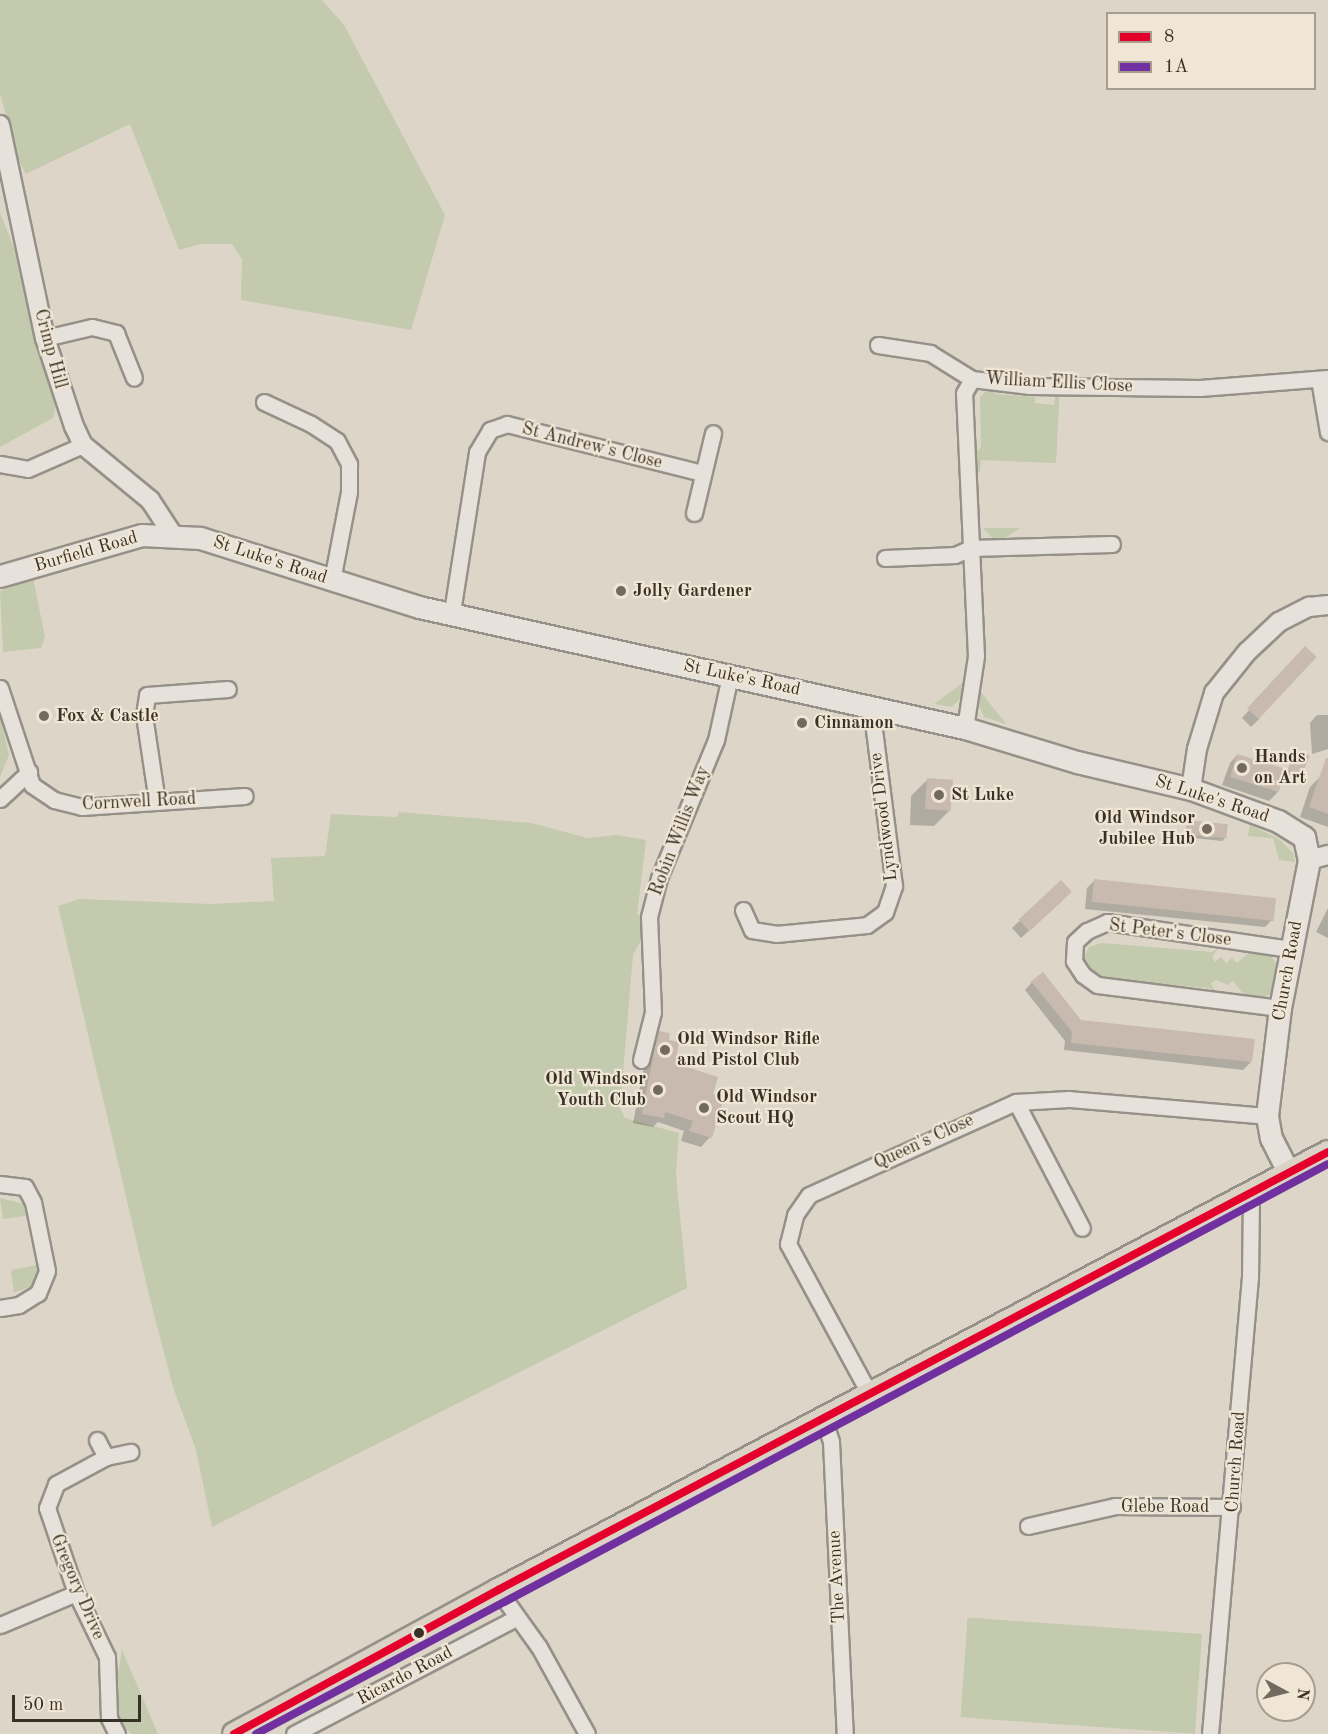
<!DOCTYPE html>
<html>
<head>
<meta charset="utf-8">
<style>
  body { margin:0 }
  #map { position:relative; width:1328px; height:1734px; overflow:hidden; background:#ddd6c8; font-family:"Old Standard TT",serif }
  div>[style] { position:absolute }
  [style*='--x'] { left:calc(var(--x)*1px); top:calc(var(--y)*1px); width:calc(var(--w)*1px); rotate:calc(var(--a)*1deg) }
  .green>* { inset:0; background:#c3caad; transform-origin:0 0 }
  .shadow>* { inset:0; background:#0003 }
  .building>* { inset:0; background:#c8baae; transform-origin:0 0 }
  .roads { filter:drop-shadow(2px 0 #969188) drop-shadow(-2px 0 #969188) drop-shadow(0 2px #969188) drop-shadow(0 -2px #969188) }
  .minor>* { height:15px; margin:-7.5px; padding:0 7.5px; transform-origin:7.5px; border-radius:7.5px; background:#e6e1da }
  .tertiary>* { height:18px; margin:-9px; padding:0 9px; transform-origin:9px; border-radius:9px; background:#e6e1da }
  .secondary>* { height:21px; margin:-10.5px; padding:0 10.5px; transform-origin:10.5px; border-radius:10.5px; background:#e6e1da }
  .primary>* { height:22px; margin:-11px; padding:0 11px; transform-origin:11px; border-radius:11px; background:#d9d2c5 }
  .bus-1>* { height:8px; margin:-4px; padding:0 4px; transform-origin:4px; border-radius:4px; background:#e4002b }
  .bus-2>* { height:8px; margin:-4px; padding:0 4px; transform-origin:4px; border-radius:4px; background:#7030a0 }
  .dots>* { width:16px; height:16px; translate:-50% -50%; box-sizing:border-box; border:3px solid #efe6d5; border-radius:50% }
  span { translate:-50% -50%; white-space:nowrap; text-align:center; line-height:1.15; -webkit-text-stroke:4.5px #efe6d5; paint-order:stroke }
  .street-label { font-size:18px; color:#393026 }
  .poi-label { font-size:18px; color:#393026; font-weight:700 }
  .left { translate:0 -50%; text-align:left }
  .right { translate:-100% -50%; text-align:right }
  .legend { position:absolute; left:1106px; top:12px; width:210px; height:78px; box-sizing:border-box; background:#efe6d5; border:2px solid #a69d8f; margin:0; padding:8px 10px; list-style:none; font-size:18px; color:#393026 }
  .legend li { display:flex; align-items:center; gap:12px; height:30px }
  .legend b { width:30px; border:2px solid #a69d8f }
  .north { position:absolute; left:1256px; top:1662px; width:60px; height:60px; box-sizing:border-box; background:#efe6d5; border:2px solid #a69d8f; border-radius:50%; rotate:97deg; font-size:16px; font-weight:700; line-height:24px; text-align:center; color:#393026 }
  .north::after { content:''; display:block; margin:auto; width:21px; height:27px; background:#726a5f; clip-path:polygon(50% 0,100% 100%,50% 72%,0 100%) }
  .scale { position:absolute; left:12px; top:1695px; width:129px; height:27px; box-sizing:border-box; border:3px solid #393026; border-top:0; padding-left:8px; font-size:18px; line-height:21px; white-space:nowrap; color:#393026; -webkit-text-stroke:4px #efe6d5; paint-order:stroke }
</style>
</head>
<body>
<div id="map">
  <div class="green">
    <div style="clip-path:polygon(0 0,322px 0,344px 25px,445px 215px,411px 330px,241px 300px,242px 259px,232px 244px,201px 244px,179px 250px,130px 124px,26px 174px,17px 158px,0 93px)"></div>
    <div style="clip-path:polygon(0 213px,13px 245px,56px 404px,53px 418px,0 447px)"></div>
    <div style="clip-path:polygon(1057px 384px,1060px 384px,1056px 463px,981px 460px,980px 472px,974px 471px,976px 452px,981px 447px,980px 397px,992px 385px,997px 386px,996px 394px,1035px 397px,1035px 403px,1054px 405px)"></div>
    <div style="clip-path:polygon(983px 528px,1020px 528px,1002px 540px,993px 539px)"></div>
    <div style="clip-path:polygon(33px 578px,45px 637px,41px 648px,3px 652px,0 591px)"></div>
    <div style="clip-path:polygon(964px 682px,962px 696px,952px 707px,934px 704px)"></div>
    <div style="clip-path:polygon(981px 692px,1006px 724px,984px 717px,979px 705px)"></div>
    <div style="clip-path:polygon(0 715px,9px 755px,0 777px)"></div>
    <div style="clip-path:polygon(399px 812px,531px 823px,588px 838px,616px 835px,646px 840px,637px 915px,649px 916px,647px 929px,633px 955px,620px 1108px,625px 1118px,679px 1133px,676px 1174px,687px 1288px,212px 1527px,196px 1450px,173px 1387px,149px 1295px,58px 906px,80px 899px,211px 904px,274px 901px,271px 858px,325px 856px,331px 814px,397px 817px)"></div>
    <div style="clip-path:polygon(1250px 825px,1279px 839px,1293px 853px,1295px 862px,1279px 860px,1273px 838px,1248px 836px)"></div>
    <div style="clip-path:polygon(1102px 943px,1212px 952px,1218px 948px,1212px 957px,1215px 962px,1221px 957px,1226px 963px,1232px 958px,1237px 963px,1251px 951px,1270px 954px,1278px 967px,1273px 992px,1265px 997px,1246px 997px,1233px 981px,1228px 985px,1216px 980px,1211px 983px,1216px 994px,1210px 988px,1100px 979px,1084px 966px,1083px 960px,1089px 947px)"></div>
    <div style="clip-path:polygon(0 1198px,24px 1204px,32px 1215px,3px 1219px)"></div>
    <div style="clip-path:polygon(40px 1251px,44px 1254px,43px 1271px,36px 1284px,14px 1293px,11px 1270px,42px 1264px)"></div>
    <div style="left:1202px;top:1634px;width:100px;height:235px;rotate:94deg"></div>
    <div style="clip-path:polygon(122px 1650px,158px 1734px,131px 1734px,117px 1717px,114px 1699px)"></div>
  </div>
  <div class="shadow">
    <div style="clip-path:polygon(1298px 656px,1259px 719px,1251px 727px,1242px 718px)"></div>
    <div style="clip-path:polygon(1317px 715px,1328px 715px,1328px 749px,1312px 754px,1310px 723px)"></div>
    <div style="clip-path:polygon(1296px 752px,1301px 775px,1298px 778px,1283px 773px,1277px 793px,1269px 801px,1222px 785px,1230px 763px,1237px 755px,1287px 771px)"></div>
    <div style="clip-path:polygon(1320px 777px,1328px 781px,1328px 827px,1300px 817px,1310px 787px)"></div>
    <div style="clip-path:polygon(927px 780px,950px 810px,934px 826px,910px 825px,911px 796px)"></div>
    <div style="clip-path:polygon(1188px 821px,1225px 838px,1222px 841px,1183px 837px)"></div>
    <div style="clip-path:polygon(1095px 880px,1273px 919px,1265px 927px,1085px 909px,1087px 888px)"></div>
    <div style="clip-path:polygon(1060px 882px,1063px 900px,1021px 938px,1012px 928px)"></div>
    <div style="clip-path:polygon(1328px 908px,1328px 938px,1316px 932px)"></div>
    <div style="clip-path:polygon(1032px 982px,1080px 1022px,1251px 1062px,1243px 1070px,1064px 1050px,1065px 1041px,1025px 990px)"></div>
    <div style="clip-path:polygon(659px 1032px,667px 1041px,673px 1064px,711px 1095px,710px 1137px,701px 1147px,681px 1141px,684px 1131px,658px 1122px,653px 1127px,633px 1123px,649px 1042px)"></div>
  </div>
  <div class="building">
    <div style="left:1305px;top:646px;width:16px;height:85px;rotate:43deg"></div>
    <div style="left:1296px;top:750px;width:15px;height:22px;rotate:23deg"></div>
    <div style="left:1237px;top:754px;width:51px;height:24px;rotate:17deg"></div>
    <div style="clip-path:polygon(1326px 758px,1328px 758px,1328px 814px,1309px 807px)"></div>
    <div style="left:927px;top:778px;width:26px;height:31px;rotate:4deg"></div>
    <div style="left:1187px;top:820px;width:41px;height:14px;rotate:6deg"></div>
    <div style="left:1094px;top:879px;width:183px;height:23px;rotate:6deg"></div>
    <div style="left:1061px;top:880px;width:16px;height:58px;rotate:47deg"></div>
    <div style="clip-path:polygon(1043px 972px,1081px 1020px,1255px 1039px,1252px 1062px,1071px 1043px,1072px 1032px,1031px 981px)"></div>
    <div style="clip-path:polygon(658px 1031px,670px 1033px,669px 1040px,679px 1042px,675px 1063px,718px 1077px,713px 1094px,724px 1098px,712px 1138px,689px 1131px,693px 1121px,665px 1112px,664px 1118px,642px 1114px)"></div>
  </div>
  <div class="roads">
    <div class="minor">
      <div style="--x:45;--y:338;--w:48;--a:-13.2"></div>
      <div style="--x:92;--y:327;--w:25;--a:14"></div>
      <div style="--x:116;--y:333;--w:48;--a:68.2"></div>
      <div style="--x:878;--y:345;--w:53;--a:8.7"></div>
      <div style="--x:930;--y:353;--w:49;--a:31.8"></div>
      <div style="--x:1319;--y:379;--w:54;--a:80.4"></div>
      <div style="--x:264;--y:402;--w:52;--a:25.1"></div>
      <div style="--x:311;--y:424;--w:31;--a:33"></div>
      <div style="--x:337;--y:441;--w:26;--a:62"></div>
      <div style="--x:349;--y:464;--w:28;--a:90"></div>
      <div style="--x:349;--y:492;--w:90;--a:100.9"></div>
      <div style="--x:0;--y:464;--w:28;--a:10"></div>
      <div style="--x:28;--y:469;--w:60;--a:-23.6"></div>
      <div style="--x:694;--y:513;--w:82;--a:-76.6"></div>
      <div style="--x:885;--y:558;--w:70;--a:-2.5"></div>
      <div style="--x:955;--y:555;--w:17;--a:-24"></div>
      <div style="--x:971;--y:548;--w:141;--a:-1.6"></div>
      <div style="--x:452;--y:612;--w:162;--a:-81.1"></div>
      <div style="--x:477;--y:452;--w:26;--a:-59"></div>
      <div style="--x:490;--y:430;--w:18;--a:-19"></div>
      <div style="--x:507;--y:424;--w:201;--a:14.1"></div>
      <div style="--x:0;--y:688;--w:102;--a:71.7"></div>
      <div style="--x:32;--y:785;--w:27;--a:34"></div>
      <div style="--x:54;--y:800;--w:29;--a:14"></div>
      <div style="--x:82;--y:807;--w:163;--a:-3.9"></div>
      <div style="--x:965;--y:728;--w:73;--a:-81.3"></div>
      <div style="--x:976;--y:656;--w:263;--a:-92.6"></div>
      <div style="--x:964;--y:393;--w:16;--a:-60"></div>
      <div style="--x:972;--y:379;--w:58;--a:6.9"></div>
      <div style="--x:1030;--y:386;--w:170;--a:0.7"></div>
      <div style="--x:1200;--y:388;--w:128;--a:-4.5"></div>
      <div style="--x:0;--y:799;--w:40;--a:-43"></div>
      <div style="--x:157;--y:802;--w:88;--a:-98.5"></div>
      <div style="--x:144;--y:715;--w:20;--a:-81"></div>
      <div style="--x:147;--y:695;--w:81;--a:-4.2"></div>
      <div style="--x:743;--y:910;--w:22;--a:66"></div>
      <div style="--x:752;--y:930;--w:24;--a:9"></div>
      <div style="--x:776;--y:934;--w:91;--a:-5.6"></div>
      <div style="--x:867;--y:925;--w:22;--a:-36"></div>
      <div style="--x:885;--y:912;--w:28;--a:-71"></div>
      <div style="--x:894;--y:886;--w:181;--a:-97.3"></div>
      <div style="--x:1280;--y:1008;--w:184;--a:-172.8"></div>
      <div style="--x:1097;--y:985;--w:17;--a:-144"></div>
      <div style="--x:1083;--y:975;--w:17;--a:-123"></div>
      <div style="--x:1074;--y:961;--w:19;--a:-87"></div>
      <div style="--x:1075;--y:942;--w:16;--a:-43"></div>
      <div style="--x:1087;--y:931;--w:22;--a:-24"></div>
      <div style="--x:1107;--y:922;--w:185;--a:8.4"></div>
      <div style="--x:641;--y:1060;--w:49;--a:-76"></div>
      <div style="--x:653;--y:1012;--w:95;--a:-92.4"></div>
      <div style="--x:649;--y:917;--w:40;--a:-75.6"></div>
      <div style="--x:659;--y:878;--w:149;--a:-67.6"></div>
      <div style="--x:716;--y:740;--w:66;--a:-77.7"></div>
      <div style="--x:1016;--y:1102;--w:142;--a:62.4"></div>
      <div style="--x:0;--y:1184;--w:25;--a:7"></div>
      <div style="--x:25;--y:1187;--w:17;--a:62"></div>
      <div style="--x:33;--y:1202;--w:70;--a:78.5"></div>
      <div style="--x:47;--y:1271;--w:24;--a:112"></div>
      <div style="--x:38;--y:1293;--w:22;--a:148"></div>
      <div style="--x:19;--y:1305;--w:19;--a:171"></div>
      <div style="--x:869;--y:1393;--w:170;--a:-118.5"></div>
      <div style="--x:788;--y:1244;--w:30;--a:-76"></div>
      <div style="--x:795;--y:1215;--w:24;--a:-55"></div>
      <div style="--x:809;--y:1195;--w:227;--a:-24.2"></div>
      <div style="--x:1016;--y:1102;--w:53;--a:-3.2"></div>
      <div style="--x:1069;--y:1099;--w:199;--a:4.9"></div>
      <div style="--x:824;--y:1420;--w:23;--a:72"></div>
      <div style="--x:831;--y:1442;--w:292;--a:87.3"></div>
      <div style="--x:97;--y:1440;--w:19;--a:62"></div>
      <div style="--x:1028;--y:1526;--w:89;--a:-12.9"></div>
      <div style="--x:1115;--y:1506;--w:117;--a:0.5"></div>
      <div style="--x:498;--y:1590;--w:70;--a:54.3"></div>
      <div style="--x:539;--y:1647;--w:99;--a:61.1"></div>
      <div style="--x:0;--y:1625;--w:82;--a:-22.8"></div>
      <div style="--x:117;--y:1734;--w:18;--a:-117"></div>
      <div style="--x:109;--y:1718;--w:61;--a:-91.9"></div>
      <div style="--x:107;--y:1657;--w:71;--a:-115.8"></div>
      <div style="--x:76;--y:1593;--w:90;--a:-108.8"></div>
      <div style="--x:47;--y:1508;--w:26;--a:-69"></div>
      <div style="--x:56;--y:1484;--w:57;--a:-28.4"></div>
      <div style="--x:106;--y:1457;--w:25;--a:-12"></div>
      <div style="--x:294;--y:1734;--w:250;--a:-27.6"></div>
      <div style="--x:1210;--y:1734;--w:458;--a:-85"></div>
      <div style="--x:1250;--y:1278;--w:87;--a:-89.3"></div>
    </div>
    <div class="tertiary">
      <div style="--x:0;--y:125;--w:218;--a:78.1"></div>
      <div style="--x:45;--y:338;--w:93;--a:71.8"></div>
      <div style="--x:74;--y:426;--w:21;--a:65"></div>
      <div style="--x:83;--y:445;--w:87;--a:39.4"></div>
      <div style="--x:150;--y:500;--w:42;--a:56.7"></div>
      <div style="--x:1191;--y:789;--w:40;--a:-81.5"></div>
      <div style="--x:1197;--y:749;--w:59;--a:-73.1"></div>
      <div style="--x:1214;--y:693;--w:53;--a:-51.2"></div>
      <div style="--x:1247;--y:652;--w:44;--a:-43.2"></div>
      <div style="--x:1279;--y:622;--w:34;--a:-27"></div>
      <div style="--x:1309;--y:607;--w:19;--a:-6"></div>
      <div style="--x:1309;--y:860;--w:20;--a:-15"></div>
    </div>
    <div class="secondary">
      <div style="--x:0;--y:576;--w:148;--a:-16.1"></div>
      <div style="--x:142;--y:535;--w:58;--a:3"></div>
      <div style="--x:200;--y:538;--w:230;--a:17.5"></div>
      <div style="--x:419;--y:607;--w:559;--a:12.5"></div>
      <div style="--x:965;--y:728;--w:117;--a:16.9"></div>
      <div style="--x:1077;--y:762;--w:117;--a:13.3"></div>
      <div style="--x:1191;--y:789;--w:93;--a:20.2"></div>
      <div style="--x:1278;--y:821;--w:31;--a:32"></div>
      <div style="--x:1304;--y:837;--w:24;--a:78"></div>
      <div style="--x:1309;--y:860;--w:151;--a:101.1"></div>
      <div style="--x:1280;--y:1008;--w:109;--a:96.9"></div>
      <div style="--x:1267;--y:1116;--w:22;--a:80"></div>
      <div style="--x:1271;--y:1138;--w:38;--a:63"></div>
    </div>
    <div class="primary">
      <div style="--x:234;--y:1734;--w:301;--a:-28.6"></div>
      <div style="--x:498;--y:1590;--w:938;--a:-27.82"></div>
    </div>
  </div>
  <div class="bus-1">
    <div style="--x:234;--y:1734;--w:301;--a:-28.6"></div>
    <div style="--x:498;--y:1590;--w:938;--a:-27.82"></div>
  </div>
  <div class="bus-2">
    <div style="--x:256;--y:1734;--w:1214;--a:-28"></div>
  </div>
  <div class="dots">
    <div style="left:621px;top:591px;background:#726a5f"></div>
    <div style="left:44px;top:716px;background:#726a5f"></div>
    <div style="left:802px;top:723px;background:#726a5f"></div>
    <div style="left:1242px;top:768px;background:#726a5f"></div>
    <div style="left:939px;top:795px;background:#726a5f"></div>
    <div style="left:1207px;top:829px;background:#726a5f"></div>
    <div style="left:665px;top:1050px;background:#726a5f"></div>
    <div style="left:658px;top:1090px;background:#726a5f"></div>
    <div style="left:704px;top:1108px;background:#726a5f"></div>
    <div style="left:419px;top:1633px;background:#393026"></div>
  </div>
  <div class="street-label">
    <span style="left:50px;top:349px;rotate:75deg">Crimp Hill</span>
    <span style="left:1059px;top:383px;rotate:3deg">William Ellis Close</span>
    <span style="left:592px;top:446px;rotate:14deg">St Andrew's Close</span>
    <span style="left:86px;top:552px;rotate:-16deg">Burfield Road</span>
    <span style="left:270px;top:560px;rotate:18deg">St Luke's Road</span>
    <span style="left:742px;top:678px;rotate:12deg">St Luke's Road</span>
    <span style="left:1212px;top:799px;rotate:18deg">St Luke's Road</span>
    <span style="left:139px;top:802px;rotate:-3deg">Cornwell Road</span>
    <span style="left:884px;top:817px;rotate:-97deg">Lyndwood Drive</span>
    <span style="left:680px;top:831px;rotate:-69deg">Robin Willis Way</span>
    <span style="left:1170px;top:933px;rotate:7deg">St Peter's Close</span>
    <span style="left:1288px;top:971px;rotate:-80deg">Church Road</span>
    <span style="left:924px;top:1142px;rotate:-25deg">Queen's Close</span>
    <span style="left:1236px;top:1462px;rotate:-86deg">Church Road</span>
    <span style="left:1165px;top:1507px">Glebe Road</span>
    <span style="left:837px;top:1577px;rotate:-93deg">The Avenue</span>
    <span style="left:77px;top:1587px;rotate:67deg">Gregory Drive</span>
    <span style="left:405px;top:1676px;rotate:-28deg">Ricardo Road</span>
  </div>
  <div class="poi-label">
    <span class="left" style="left:633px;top:591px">Jolly Gardener</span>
    <span class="left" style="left:56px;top:716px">Fox &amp; Castle</span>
    <span class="left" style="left:814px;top:723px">Cinnamon</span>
    <span class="left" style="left:1254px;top:768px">Hands<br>on Art</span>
    <span class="left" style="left:951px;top:795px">St Luke</span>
    <span class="right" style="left:1195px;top:829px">Old Windsor<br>Jubilee Hub</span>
    <span class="left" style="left:677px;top:1050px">Old Windsor Rifle<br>and Pistol Club</span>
    <span class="right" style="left:646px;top:1090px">Old Windsor<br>Youth Club</span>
    <span class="left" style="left:716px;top:1108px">Old Windsor<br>Scout HQ</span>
  </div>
  <ul class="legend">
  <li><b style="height:8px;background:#e4002b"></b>8</li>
  <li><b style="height:8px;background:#7030a0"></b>1A</li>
  </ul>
  <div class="north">N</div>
  <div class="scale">50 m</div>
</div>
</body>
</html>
